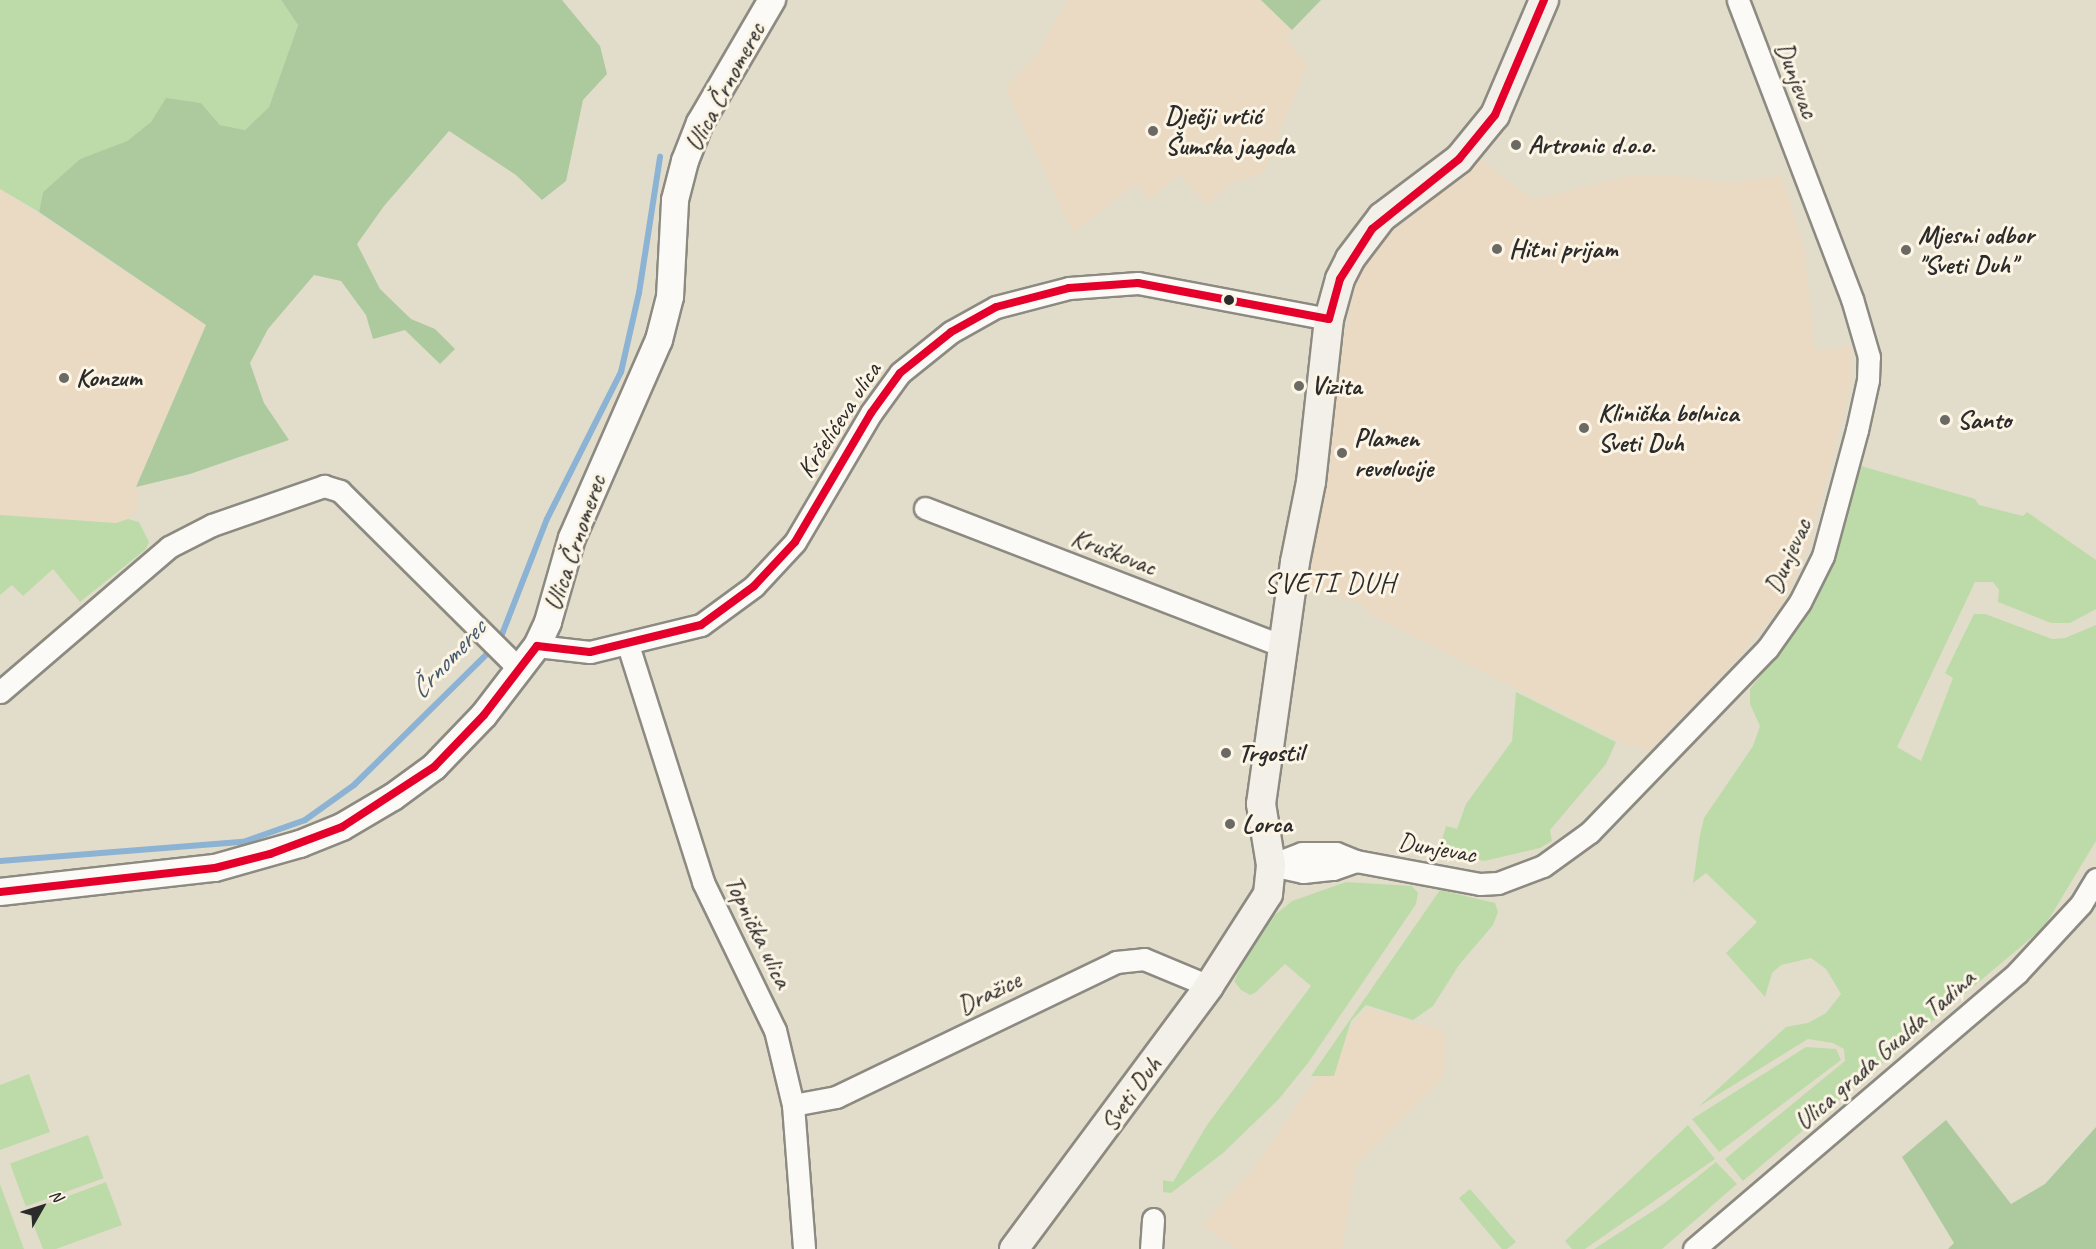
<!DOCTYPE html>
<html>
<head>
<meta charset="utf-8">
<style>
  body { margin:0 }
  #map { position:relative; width:2096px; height:1249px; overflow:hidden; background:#e2ddcb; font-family:Caveat,sans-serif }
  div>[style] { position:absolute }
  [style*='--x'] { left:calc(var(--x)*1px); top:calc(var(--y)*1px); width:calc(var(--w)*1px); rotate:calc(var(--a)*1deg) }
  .built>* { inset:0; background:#ead9c3 }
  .green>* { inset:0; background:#bddba9; transform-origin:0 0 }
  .forest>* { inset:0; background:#acca9d }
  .stream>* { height:6px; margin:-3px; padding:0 3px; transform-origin:3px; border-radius:3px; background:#8cb3d3 }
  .roads { filter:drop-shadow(2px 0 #8c8a81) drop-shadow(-2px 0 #8c8a81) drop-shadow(0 2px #8c8a81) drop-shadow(0 -2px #8c8a81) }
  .minor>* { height:21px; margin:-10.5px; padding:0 10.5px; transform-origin:10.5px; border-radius:10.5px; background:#fbfaf7 }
  .tertiary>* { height:26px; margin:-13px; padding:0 13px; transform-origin:13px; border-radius:13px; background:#fbfaf7 }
  .secondary>* { height:28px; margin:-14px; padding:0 14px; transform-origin:14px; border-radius:14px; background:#f3f0e9 }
  .bus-1>* { height:8px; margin:-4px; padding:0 4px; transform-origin:4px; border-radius:4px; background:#e4002b }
  .dots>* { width:16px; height:16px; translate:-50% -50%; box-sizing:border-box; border:3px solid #fcf5e5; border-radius:50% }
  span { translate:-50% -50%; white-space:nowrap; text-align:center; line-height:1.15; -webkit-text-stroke:6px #fcf5e5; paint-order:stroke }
  .street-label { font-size:26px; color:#2b2b2b }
  .poi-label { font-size:26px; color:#2b2b2b; font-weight:700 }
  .left { translate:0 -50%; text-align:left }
  .water-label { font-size:27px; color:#435a6f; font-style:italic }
  .quarter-label { font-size:28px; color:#2b2b2b; letter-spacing:1.5px }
  .north { position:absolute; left:12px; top:1177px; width:60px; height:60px; -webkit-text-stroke:4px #fcf5e5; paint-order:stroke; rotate:51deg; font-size:16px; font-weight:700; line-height:24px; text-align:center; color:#2b2b2b }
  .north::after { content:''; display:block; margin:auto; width:21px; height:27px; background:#2b2b2b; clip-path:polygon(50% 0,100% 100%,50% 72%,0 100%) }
</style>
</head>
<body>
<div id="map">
  <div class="built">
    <div style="clip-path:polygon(1068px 0,1261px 0,1292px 30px,1286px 38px,1307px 65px,1263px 174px,1231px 183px,1206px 205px,1180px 174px,1148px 200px,1135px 184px,1073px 233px,1005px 88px,1035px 57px)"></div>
    <div style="clip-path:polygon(1481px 159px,1533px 200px,1631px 175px,1683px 176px,1729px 183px,1782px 175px,1805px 252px,1815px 350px,1851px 346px,1852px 379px,1833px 456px,1808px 547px,1784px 602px,1733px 663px,1649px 751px,1624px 743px,1375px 617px,1359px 603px,1307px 588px,1332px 401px,1356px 281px,1377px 245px)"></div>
    <div style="clip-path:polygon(0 189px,206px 325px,136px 487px,139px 504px,128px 519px,117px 523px,0 515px)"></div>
    <div style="clip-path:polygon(1366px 1008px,1446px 1032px,1442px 1079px,1356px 1165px,1342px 1249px,1237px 1249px,1202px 1226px,1252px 1169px)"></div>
  </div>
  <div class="green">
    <div style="clip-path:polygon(0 0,281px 0,298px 25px,269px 107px,245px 130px,220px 125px,201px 103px,166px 99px,151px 122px,127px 141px,80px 159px,43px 192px,39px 212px,0 189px)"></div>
    <div style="clip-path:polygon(1858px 465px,1975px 499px,1979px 505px,2023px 516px,2027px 512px,2096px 560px,2096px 609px,2070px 623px,2051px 623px,1998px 602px,1999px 590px,1993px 582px,1975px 582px,1897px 747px,1921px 761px,1953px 678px,1945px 673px,1974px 614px,1985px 614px,2052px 639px,2065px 638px,2096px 625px,2096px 841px,2044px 927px,1743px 1181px,1725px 1159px,1845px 1061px,1844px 1049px,1833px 1043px,1808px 1039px,1698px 1107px,1786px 1027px,1808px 1023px,1826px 1013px,1841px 994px,1826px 969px,1811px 958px,1781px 965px,1772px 973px,1765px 997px,1726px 953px,1757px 922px,1706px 873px,1693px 883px,1700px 835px,1704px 818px,1753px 746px,1760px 726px,1750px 704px,1750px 689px,1802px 624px,1821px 589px)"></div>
    <div style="clip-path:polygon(0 515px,116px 523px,128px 519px,139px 522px,149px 542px,146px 549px,80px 602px,53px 569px,23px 596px,12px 585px,0 595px)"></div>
    <div style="clip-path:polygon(1516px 692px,1616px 742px,1606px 764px,1550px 830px,1552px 841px,1540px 848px,1484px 861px,1439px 850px,1446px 826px,1457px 829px,1466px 804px,1512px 741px)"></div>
    <div style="clip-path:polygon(1346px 882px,1412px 886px,1418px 893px,1416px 904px,1308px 1063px,1278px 1100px,1223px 1153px,1171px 1193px,1163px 1192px,1163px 1180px,1173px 1182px,1207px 1125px,1311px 986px,1285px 964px,1255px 993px,1250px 995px,1241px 990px,1234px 981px,1253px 944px,1271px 918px,1292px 901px)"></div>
    <div style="clip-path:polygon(1440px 890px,1495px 903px,1498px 912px,1493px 925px,1459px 965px,1433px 1006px,1413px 1020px,1366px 1005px,1351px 1021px,1334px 1076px,1311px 1076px)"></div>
    <div style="clip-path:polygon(1806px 1047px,1836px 1049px,1841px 1060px,1719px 1152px,1692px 1119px)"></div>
    <div style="clip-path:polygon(29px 1074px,50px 1132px,0 1150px,0 1085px)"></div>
    <div style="clip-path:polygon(1688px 1125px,1715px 1159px,1585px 1249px,1572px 1249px,1565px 1241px)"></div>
    <div style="left:88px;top:1135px;width:46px;height:83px;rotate:70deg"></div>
    <div style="clip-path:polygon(1716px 1162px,1737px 1184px,1662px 1249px,1594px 1249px,1662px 1205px)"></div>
    <div style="clip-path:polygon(106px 1182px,122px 1225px,56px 1249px,43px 1249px,28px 1211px)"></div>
    <div style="clip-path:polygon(0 1184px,24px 1249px,0 1249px)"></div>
    <div style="clip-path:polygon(1470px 1189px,1516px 1242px,1507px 1249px,1502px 1249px,1459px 1198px)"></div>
  </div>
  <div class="forest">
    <div style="clip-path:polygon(281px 0,562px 0,600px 46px,607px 74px,583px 100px,566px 181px,542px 200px,516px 175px,449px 131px,384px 206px,357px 244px,380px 289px,411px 319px,435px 329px,455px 349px,440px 364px,405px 330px,373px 339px,366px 315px,341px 281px,314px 275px,268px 329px,250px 363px,264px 403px,289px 440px,190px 474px,136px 487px,206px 325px,39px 212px,43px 192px,80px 159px,127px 141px,151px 122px,166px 98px,201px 103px,220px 125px,245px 130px,269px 107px,298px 25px)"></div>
    <div style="clip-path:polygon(1261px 0,1321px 0,1292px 30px)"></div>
    <div style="clip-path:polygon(1946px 1120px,2011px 1204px,2045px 1184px,2096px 1127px,2096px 1249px,1948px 1249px,1954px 1243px,1902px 1157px)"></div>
  </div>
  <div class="stream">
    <div style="--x:499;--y:642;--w:132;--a:-68.7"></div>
    <div style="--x:547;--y:519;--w:165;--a:-63.3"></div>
    <div style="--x:621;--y:372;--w:81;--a:-77.2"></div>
    <div style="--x:639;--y:293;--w:138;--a:-81.2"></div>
    <div style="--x:0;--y:861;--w:244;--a:-4.5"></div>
    <div style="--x:243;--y:842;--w:66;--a:-19.5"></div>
    <div style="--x:305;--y:820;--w:60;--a:-35.5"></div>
    <div style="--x:354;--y:785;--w:194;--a:-44.6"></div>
  </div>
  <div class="roads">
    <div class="minor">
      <div style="--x:925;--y:508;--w:384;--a:21.1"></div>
      <div style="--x:628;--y:645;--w:249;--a:72.4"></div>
      <div style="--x:703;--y:882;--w:165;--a:64.1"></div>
      <div style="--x:775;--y:1030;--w:77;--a:76.5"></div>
      <div style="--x:793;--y:1105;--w:144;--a:85.6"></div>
      <div style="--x:537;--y:646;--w:53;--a:6.5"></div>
      <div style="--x:590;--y:652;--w:114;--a:-13.7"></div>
      <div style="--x:701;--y:625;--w:66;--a:-36.3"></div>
      <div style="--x:754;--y:586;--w:60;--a:-47"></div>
      <div style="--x:795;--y:542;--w:150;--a:-59.5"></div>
      <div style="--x:871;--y:413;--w:49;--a:-54.1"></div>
      <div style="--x:900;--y:373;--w:65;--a:-38.8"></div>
      <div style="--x:951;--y:332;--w:51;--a:-29.1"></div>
      <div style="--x:996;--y:307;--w:75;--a:-14.6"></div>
      <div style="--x:1069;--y:288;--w:69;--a:-4.1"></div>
      <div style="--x:1138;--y:283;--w:194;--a:10.7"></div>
      <div style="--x:0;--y:692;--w:223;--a:-40.6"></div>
      <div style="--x:169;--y:547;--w:48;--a:-27.1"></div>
      <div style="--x:212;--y:525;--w:119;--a:-19.2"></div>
      <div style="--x:324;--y:486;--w:17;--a:17"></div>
      <div style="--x:340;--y:491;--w:254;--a:44.8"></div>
      <div style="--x:1271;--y:865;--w:33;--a:-21"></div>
      <div style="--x:1302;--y:853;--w:34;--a:0"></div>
      <div style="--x:1336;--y:853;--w:22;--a:22"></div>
      <div style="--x:1356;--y:861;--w:126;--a:10.5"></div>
      <div style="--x:1480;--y:884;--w:18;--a:-3"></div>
      <div style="--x:1498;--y:883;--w:48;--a:-20.7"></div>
      <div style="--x:1543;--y:866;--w:58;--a:-35.9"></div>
      <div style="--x:1590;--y:832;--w:255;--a:-46"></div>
      <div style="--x:1767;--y:649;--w:57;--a:-54.9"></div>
      <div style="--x:1800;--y:602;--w:51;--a:-63.4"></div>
      <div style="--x:1823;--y:556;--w:131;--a:-74.9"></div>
      <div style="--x:1857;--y:430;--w:51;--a:-77.6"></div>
      <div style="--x:1868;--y:380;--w:23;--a:-88"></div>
      <div style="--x:1869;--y:357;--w:60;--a:-106.3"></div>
      <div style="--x:1852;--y:299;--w:320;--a:-110.9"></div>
      <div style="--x:1271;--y:865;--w:33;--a:12"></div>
      <div style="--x:1303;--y:872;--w:30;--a:-6"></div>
      <div style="--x:1333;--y:869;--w:24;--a:-19"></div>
      <div style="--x:793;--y:1105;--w:44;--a:-10.5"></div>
      <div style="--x:836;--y:1097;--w:311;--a:-25.7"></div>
      <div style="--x:1116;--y:962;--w:28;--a:-6"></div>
      <div style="--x:1144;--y:959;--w:70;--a:22.6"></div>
      <div style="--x:1151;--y:1249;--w:30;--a:-86"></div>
      <div style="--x:1694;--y:1249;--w:425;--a:-40.5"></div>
      <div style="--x:2017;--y:973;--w:94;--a:-47.2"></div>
      <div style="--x:2081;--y:904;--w:29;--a:-59"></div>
    </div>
    <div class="tertiary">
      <div style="--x:0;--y:892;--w:216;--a:-6.4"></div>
      <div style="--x:215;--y:868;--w:88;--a:-15.8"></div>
      <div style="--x:300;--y:844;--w:45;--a:-22"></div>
      <div style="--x:342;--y:827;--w:59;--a:-30.5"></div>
      <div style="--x:393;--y:797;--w:51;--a:-36.2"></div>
      <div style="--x:434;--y:767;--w:72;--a:-46.1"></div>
      <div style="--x:484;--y:715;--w:87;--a:-52.5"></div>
      <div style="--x:537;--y:646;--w:26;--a:-65"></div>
      <div style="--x:548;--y:622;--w:87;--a:-74.1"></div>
      <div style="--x:572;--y:538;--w:216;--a:-66.3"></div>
      <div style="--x:659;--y:340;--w:44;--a:-75.7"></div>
      <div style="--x:670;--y:297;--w:97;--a:-87"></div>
      <div style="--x:675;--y:200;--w:40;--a:-75.6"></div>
      <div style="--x:685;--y:161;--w:41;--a:-68.5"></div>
      <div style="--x:700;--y:123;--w:143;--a:-59.7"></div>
    </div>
    <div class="secondary">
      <div style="--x:1014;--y:1249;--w:327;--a:-53.4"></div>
      <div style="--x:1209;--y:986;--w:109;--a:-57.3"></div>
      <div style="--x:1268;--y:894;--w:29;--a:-84"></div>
      <div style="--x:1271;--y:865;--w:62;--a:-99.3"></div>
      <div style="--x:1261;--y:804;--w:244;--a:-82"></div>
      <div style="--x:1295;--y:562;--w:82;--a:-78.7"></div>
      <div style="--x:1311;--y:482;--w:164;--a:-83.7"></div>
      <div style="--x:1329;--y:319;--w:41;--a:-74.6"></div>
      <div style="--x:1340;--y:279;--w:22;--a:-63"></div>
      <div style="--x:1350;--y:259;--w:53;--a:-52.7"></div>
      <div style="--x:1382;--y:217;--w:96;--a:-37"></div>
      <div style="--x:1459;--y:159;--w:57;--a:-50.7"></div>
      <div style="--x:1495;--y:115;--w:125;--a:-66.9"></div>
    </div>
  </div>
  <div class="bus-1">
    <div style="--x:1329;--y:319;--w:41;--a:-74.6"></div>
    <div style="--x:1340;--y:279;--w:59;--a:-57.4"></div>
    <div style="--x:1372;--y:229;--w:112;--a:-38.8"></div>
    <div style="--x:1459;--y:159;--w:57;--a:-50.7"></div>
    <div style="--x:1495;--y:115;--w:125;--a:-66.9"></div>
    <div style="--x:537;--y:646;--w:53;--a:6.5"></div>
    <div style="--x:590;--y:652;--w:114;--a:-13.7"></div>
    <div style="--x:701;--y:625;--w:66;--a:-36.3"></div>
    <div style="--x:754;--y:586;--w:60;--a:-47"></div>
    <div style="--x:795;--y:542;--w:150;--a:-59.5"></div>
    <div style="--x:871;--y:413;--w:49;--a:-54.1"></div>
    <div style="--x:900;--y:373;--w:65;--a:-38.8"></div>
    <div style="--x:951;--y:332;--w:51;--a:-29.1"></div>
    <div style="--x:996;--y:307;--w:75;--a:-14.6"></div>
    <div style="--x:1069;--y:288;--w:69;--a:-4.1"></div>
    <div style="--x:1138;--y:283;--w:194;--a:10.7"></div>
    <div style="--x:0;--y:892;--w:216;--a:-6.4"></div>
    <div style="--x:215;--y:868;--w:57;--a:-14.3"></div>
    <div style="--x:270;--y:854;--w:77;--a:-20.6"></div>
    <div style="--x:342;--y:827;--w:110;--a:-33.1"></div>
    <div style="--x:434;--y:767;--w:72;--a:-46.1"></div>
    <div style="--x:484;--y:715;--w:87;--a:-52.5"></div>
  </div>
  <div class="dots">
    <div style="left:1153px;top:131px;background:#6b6963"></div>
    <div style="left:1516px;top:145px;background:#6b6963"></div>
    <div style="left:1497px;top:249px;background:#6b6963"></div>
    <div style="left:1906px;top:250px;background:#6b6963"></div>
    <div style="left:1229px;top:300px;background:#2b2b2b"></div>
    <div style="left:64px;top:378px;background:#6b6963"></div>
    <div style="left:1299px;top:386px;background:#6b6963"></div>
    <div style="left:1945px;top:420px;background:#6b6963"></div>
    <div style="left:1584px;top:428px;background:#6b6963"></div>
    <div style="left:1342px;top:453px;background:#6b6963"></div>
    <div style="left:1226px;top:753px;background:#6b6963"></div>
    <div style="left:1230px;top:824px;background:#6b6963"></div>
  </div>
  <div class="street-label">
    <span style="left:1797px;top:80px;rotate:69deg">Dunjevac</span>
    <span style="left:725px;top:87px;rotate:-62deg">Ulica Črnomerec</span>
    <span style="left:839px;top:420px;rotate:-57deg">Krčelićeva ulica</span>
    <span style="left:575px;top:543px;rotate:-71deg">Ulica Črnomerec</span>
    <span style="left:1114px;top:552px;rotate:21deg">Kruškovac</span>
    <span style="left:1788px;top:556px;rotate:-66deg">Dunjevac</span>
    <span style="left:1437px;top:848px;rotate:10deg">Dunjevac</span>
    <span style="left:758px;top:932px;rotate:64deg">Topnička ulica</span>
    <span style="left:989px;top:993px;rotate:-26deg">Dražice</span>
    <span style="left:1885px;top:1050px;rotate:-41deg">Ulica grada Gualda Tadina</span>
    <span style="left:1131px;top:1094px;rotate:-54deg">Sveti Duh</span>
  </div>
  <div class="poi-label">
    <span class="left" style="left:1165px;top:131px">Dječji vrtić<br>Šumska jagoda</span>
    <span class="left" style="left:1528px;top:145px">Artronic d.o.o.</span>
    <span class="left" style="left:1918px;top:250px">Mjesni odbor<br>"Sveti Duh"</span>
    <span class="left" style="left:1509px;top:249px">Hitni prijam</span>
    <span class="left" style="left:76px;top:378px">Konzum</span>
    <span class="left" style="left:1311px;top:386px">Vizita</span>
    <span class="left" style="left:1598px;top:428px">Klinička bolnica<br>Sveti Duh</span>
    <span class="left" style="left:1957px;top:420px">Santo</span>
    <span class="left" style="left:1354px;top:453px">Plamen<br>revolucije</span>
    <span class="left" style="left:1238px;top:753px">Trgostil</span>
    <span class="left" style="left:1242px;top:824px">Lorca</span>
  </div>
  <div class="water-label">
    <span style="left:448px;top:659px;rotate:-47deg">Črnomerec</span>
  </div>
  <div class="quarter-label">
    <span style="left:1330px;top:583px">SVETI DUH</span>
  </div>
  <div class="north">N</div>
</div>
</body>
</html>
